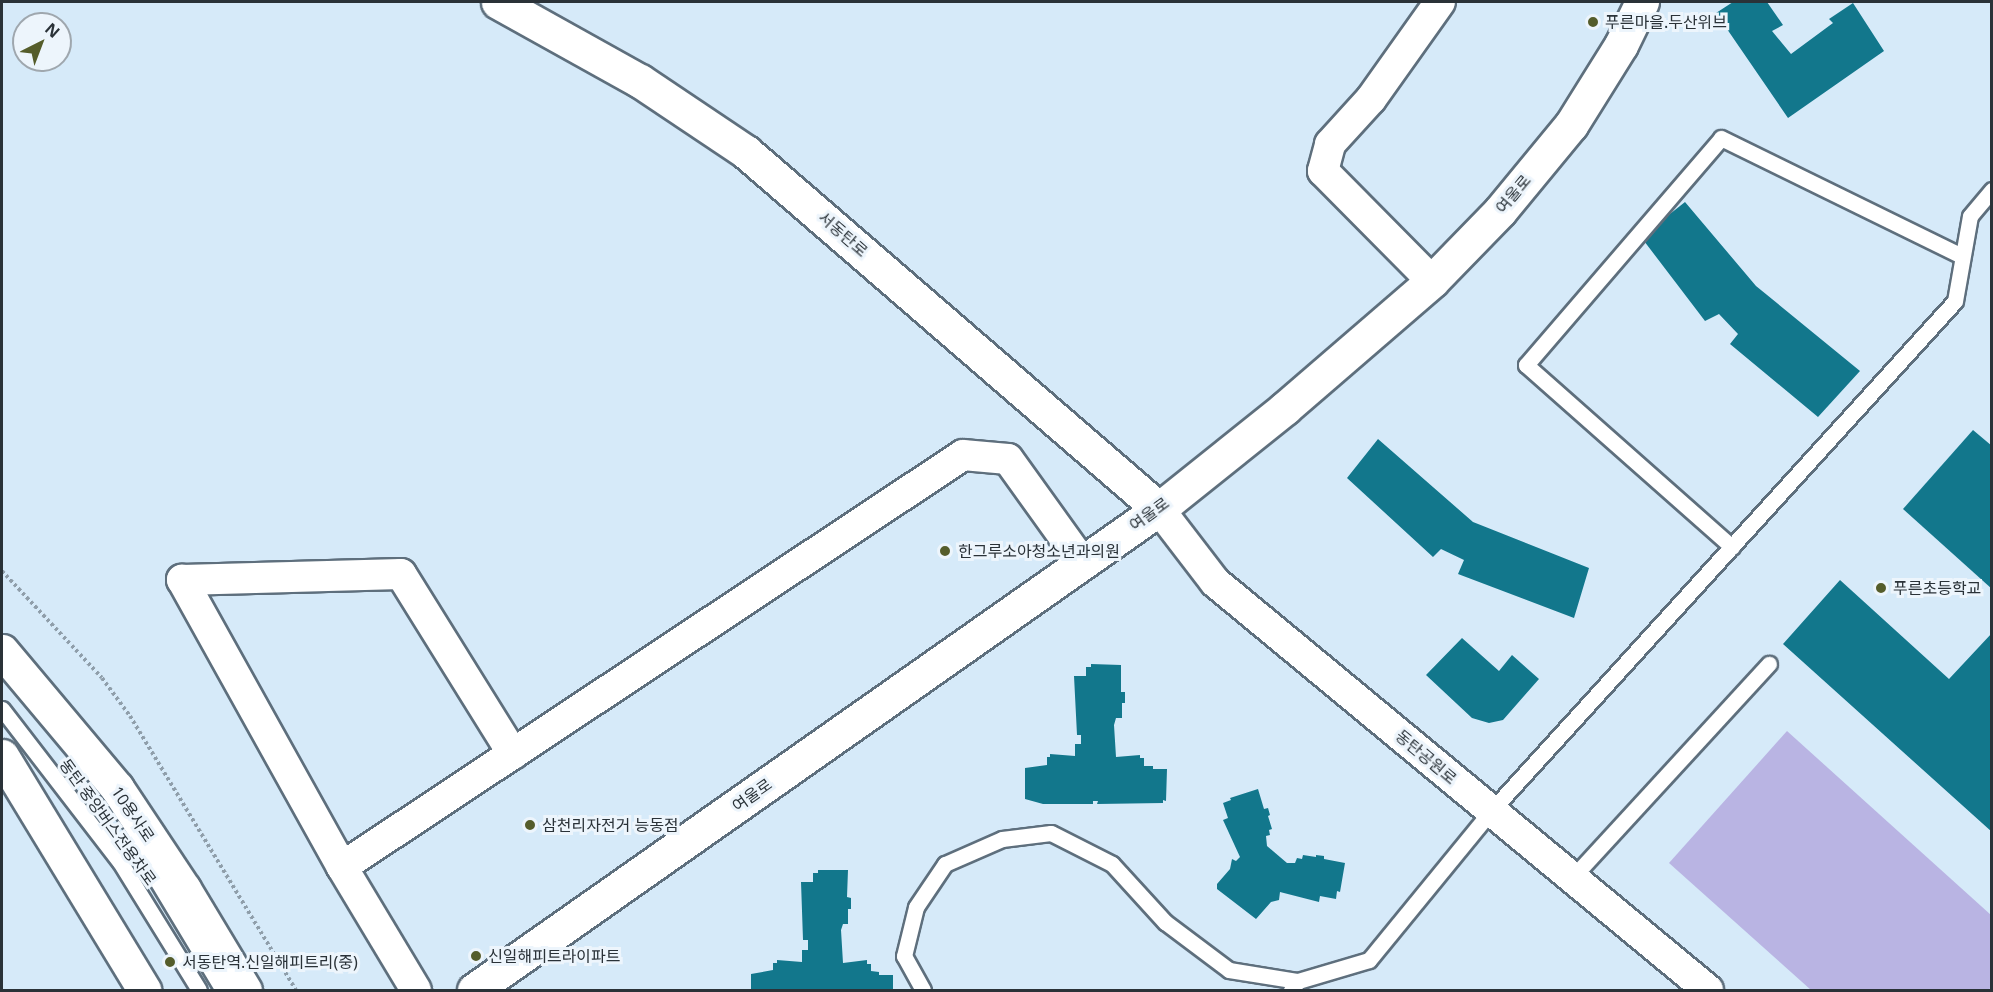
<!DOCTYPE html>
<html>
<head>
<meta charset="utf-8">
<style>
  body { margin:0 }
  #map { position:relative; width:1993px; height:992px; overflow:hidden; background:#d6eaf9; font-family:"Noto Sans","Noto Sans KR",sans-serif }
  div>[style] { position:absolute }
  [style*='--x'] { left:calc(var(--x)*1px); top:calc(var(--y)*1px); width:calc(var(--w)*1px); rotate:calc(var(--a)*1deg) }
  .green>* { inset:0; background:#b9b4e3 }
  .building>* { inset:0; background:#12778c }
  .path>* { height:4px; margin-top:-2px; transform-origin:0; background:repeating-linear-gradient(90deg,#8f9eaa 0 3px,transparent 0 6px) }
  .roads { filter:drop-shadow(2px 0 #5e6f7d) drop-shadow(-2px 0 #5e6f7d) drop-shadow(0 2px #5e6f7d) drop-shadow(0 -2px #5e6f7d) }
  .service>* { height:15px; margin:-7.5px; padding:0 7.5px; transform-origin:7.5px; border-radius:7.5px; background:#fff }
  .minor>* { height:30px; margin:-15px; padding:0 15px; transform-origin:15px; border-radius:15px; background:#fff }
  .tertiary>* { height:33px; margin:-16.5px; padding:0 16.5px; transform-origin:16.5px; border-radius:16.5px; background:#fff }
  .dots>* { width:16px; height:16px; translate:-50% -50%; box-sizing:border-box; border:3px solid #edf5fc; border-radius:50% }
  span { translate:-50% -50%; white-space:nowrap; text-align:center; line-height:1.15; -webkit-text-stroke:6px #edf5fc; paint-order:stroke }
  .poi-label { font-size:16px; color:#2a3238 }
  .left { translate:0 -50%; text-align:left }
  .street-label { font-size:16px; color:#2a3238 }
  .frame { position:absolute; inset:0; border:3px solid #2a3238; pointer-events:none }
  .north { position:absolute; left:12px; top:12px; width:60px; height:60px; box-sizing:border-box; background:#edf5fc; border:2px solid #9fa7ae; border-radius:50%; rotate:42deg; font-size:16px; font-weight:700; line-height:24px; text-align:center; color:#2a3238 }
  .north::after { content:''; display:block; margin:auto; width:21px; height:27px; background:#555d2b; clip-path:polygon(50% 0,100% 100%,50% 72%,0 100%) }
</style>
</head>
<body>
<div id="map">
  <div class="green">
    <div style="clip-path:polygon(1787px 731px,1991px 915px,1992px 987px,1988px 990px,1811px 990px,1669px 863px)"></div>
  </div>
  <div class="building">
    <div style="clip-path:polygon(1733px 2px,1767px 2px,1783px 25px,1772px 31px,1791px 54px,1833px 23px,1829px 19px,1853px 3px,1884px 51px,1788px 118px,1716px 13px)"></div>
    <div style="clip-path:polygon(1685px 202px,1756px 286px,1860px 371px,1818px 417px,1730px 344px,1738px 334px,1719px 314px,1705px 321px,1641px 237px)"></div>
    <div style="clip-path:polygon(1973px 430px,1992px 446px,1992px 589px,1903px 509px)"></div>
    <div style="clip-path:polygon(1378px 439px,1473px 522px,1589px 568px,1574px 618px,1458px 574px,1464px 560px,1441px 549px,1433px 557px,1347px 478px)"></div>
    <div style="clip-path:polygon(1840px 580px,1949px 679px,1992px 633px,1992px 832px,1783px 644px)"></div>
    <div style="clip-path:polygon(1462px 638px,1499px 671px,1512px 655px,1539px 679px,1503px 720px,1489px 723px,1472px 718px,1426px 675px)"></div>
    <div style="clip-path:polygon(1091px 664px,1121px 665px,1121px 692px,1125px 692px,1125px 703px,1122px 703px,1122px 718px,1116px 718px,1114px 725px,1116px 757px,1140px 755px,1140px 758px,1144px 758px,1144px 766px,1153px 766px,1153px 769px,1167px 769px,1166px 801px,1163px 800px,1163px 803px,1097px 804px,1098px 801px,1093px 801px,1093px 804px,1043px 804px,1025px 799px,1025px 768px,1047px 765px,1047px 757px,1050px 757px,1050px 754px,1075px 756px,1075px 744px,1081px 744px,1081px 735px,1077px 735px,1074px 676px,1086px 676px,1086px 667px,1091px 667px)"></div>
    <div style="clip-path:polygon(1258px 789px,1264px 809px,1268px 808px,1270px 815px,1268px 816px,1272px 829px,1269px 830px,1270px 835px,1266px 836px,1267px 846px,1287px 863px,1295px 863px,1297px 858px,1302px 859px,1303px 855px,1316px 857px,1316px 855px,1324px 856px,1324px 859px,1345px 863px,1340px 892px,1337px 891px,1336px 899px,1320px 896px,1319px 902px,1280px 892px,1279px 900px,1271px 902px,1256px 919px,1217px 889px,1217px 884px,1230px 869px,1232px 859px,1236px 861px,1240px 857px,1223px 820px,1228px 818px,1223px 803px,1231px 800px,1230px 798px)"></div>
    <div style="clip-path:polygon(818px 870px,848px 870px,847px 897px,851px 898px,851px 909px,848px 909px,848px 924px,843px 924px,841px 930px,843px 963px,867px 960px,867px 964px,871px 964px,871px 971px,879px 972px,879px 975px,893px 975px,893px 990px,751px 990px,751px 974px,773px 970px,773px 963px,777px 963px,777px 960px,802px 962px,802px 950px,808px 950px,808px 940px,803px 940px,801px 882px,813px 882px,813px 873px,818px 873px)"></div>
  </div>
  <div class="path">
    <div style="--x:2;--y:571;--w:146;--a:46.9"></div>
    <div style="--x:102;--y:678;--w:47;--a:53.6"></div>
    <div style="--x:130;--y:716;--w:320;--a:58.8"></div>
  </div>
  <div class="roads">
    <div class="service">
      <div style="--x:1732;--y:547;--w:275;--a:-138.5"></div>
      <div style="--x:1526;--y:365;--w:299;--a:-49.3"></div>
      <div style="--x:1721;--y:138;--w:268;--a:26.1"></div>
      <div style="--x:2;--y:709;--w:193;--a:52.4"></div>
      <div style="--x:120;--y:862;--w:150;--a:58.3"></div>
      <div style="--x:137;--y:840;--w:20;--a:70"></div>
      <div style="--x:144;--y:859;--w:153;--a:58.9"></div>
      <div style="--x:1572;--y:878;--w:291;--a:-47.4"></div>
      <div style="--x:923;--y:990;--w:39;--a:-119"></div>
      <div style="--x:904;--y:956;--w:50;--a:-76.2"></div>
      <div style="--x:916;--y:907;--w:52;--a:-56"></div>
      <div style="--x:945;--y:864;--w:62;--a:-23.7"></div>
      <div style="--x:1002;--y:839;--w:49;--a:-7"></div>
      <div style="--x:1051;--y:833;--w:68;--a:26.9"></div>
      <div style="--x:1112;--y:864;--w:79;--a:47.6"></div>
      <div style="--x:1165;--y:922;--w:80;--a:36.9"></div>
      <div style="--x:1229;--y:970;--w:70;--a:9.1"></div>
      <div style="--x:1291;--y:990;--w:11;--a:-52"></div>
      <div style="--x:1298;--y:981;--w:74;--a:-16.5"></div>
      <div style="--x:1369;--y:960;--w:193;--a:-50.7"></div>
      <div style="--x:1491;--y:811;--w:689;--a:-47.7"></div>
      <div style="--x:1955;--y:301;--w:86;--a:-80"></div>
      <div style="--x:1970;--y:216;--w:34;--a:-50"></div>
    </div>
    <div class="minor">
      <div style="--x:1432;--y:281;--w:155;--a:-134.7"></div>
      <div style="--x:1323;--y:171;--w:28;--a:-75"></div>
      <div style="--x:1330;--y:144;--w:61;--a:-47.7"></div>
      <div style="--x:1371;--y:99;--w:119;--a:-54.6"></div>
      <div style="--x:1159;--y:509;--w:92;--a:52.5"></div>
      <div style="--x:1215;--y:582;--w:640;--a:39.61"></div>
      <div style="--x:342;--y:867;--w:745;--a:-33.56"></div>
      <div style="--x:963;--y:455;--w:45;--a:5.1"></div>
      <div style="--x:1008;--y:459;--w:127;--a:54.3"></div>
      <div style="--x:416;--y:990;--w:144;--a:-121"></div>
      <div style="--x:342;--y:867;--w:329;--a:-119.1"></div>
      <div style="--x:182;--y:580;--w:219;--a:-1.6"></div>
      <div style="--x:401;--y:574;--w:212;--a:58.1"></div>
    </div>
    <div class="tertiary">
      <div style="--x:498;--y:2;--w:162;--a:29.1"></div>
      <div style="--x:640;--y:81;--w:128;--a:33.8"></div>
      <div style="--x:746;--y:152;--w:546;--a:40.84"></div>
      <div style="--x:2;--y:651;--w:179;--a:50"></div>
      <div style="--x:117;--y:788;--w:121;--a:56.4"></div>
      <div style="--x:184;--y:889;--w:118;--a:58.9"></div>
      <div style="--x:2;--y:756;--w:274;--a:58.7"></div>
      <div style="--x:474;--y:990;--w:837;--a:-35.08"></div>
      <div style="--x:1159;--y:509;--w:161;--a:-38.7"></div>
      <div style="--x:1285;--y:408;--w:194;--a:-40.8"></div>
      <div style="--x:1432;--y:281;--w:98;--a:-45.8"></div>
      <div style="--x:1500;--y:211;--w:112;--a:-50.5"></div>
      <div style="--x:1571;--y:125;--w:94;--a:-58"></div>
      <div style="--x:1621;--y:45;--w:48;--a:-64"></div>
    </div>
  </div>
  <div class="dots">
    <div style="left:1593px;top:22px;background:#555d2b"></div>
    <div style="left:945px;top:551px;background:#555d2b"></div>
    <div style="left:1881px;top:588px;background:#555d2b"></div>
    <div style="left:530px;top:825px;background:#555d2b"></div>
    <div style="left:476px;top:956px;background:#555d2b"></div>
    <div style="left:170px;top:962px;background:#555d2b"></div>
  </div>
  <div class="poi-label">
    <span class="left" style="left:1605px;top:22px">푸른마을.두산위브</span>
    <span class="left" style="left:958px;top:551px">한그루소아청소년과의원</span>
    <span class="left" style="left:1893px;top:588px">푸른초등학교</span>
    <span class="left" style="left:542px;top:825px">삼천리자전거 능동점</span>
    <span class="left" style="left:488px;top:956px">신일해피트라이파트</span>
    <span class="left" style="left:182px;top:962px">서동탄역.신일해피트리(중)</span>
  </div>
  <div class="street-label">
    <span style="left:1513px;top:194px;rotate:-50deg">여울로</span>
    <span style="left:843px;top:234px;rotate:41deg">서동탄로</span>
    <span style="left:1149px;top:514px;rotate:-36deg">여울로</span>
    <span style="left:1426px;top:757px;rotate:40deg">동탄공원로</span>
    <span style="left:752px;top:795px;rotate:-35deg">여울로</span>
    <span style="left:133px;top:814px;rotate:56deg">10용사로</span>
    <span style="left:108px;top:822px;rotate:54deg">동탄 중앙버스전용차로</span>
  </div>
  <div class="frame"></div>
  <div class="north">N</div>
</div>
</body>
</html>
